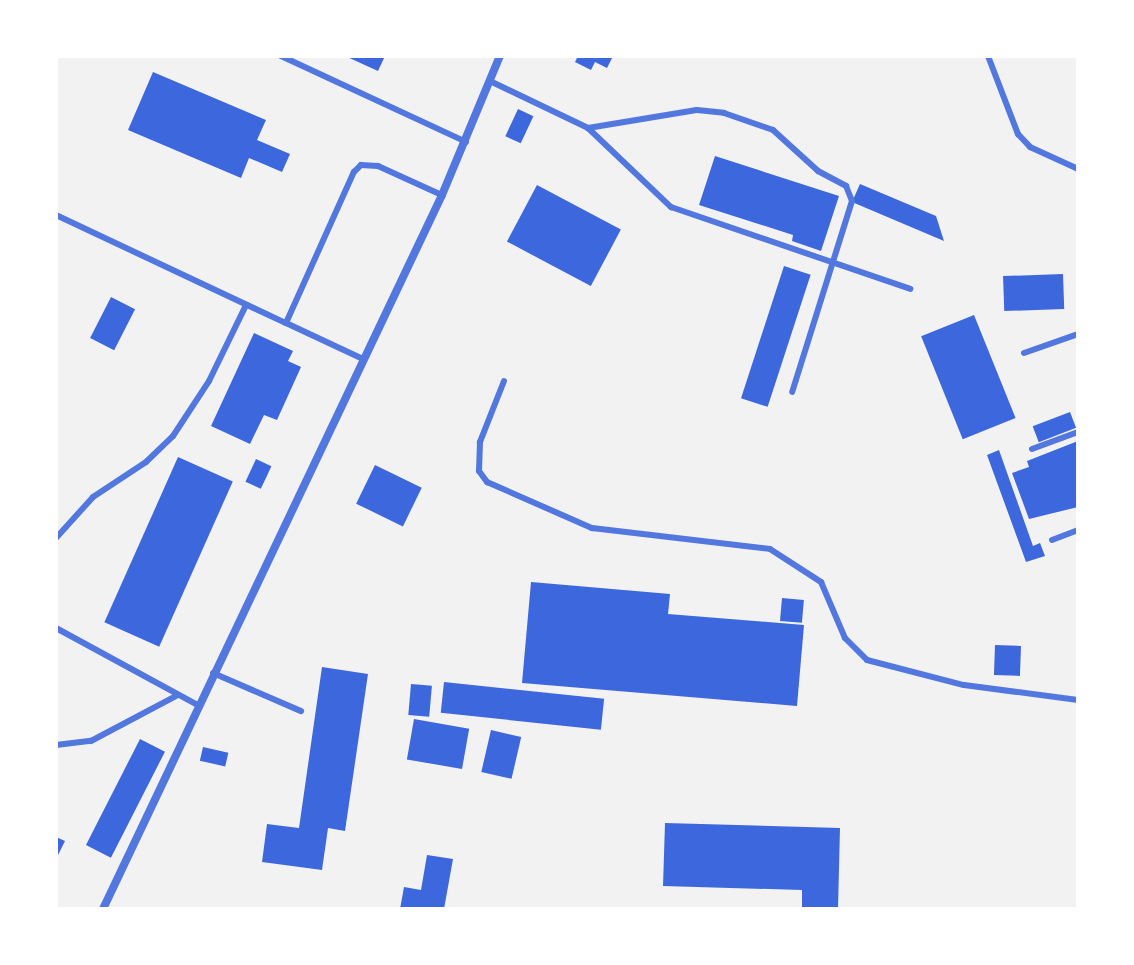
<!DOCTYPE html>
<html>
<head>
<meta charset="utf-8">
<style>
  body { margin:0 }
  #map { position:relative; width:1134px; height:965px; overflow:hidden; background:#f2f2f2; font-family:Commissioner,sans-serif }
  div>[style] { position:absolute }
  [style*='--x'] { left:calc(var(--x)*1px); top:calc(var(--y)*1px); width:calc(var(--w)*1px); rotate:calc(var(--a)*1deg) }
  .building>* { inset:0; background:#3d67dc; transform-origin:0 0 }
  .service>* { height:6px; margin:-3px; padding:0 3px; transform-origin:3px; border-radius:3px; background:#5277de }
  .minor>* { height:8px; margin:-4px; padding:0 4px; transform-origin:4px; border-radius:4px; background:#5277de }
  span { translate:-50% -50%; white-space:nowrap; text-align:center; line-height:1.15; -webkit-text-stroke:6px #fff; paint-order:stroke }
  .frame { position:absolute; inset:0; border:58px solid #fff; pointer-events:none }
</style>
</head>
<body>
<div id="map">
  <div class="building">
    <div style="clip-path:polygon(345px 56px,385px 56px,378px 71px)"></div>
    <div style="clip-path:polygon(578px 56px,613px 56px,607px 68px,595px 62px,591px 70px,575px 62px)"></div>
    <div style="clip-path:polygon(153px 72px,266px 120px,257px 140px,290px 154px,282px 172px,249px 158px,241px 178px,128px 130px)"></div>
    <div style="left:518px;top:109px;width:17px;height:30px;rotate:25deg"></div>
    <div style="clip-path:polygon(715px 156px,839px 196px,821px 251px,792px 241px,793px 235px,699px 205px)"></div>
    <div style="clip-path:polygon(860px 184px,936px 216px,944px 241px,852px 202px)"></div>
    <div style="left:537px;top:185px;width:95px;height:64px;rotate:28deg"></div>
    <div style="left:784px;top:266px;width:28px;height:139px;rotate:18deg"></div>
    <div style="left:1063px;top:274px;width:35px;height:60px;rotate:88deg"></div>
    <div style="left:111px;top:297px;width:27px;height:46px;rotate:27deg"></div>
    <div style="left:974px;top:315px;width:111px;height:57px;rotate:68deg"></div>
    <div style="clip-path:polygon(254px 333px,293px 351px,288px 361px,301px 367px,277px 420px,264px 415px,250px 444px,211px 426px)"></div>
    <div style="left:1070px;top:412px;width:17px;height:40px;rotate:69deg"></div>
    <div style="clip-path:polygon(1078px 441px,1078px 507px,1029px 519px,1012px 473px,1029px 467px,1027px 461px)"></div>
    <div style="clip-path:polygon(999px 450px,1033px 546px,1040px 543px,1045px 556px,1026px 562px,987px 455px)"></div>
    <div style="left:178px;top:457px;width:60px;height:181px;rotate:24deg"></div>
    <div style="left:256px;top:459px;width:17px;height:25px;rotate:25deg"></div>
    <div style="left:375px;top:465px;width:52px;height:43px;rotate:26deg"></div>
    <div style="clip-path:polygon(531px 582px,670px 594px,668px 614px,804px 625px,797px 706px,522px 683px)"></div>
    <div style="left:782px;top:598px;width:22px;height:23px;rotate:5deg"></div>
    <div style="left:995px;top:645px;width:26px;height:30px;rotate:2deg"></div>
    <div style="clip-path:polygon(322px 667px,368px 674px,345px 831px,328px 828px,322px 870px,262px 862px,267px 824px,299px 828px)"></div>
    <div style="left:444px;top:682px;width:161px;height:31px;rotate:6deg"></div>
    <div style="left:411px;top:684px;width:21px;height:31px;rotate:5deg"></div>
    <div style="left:414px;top:719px;width:56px;height:41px;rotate:10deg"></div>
    <div style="left:491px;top:730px;width:31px;height:43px;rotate:13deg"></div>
    <div style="left:140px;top:739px;width:28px;height:119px;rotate:27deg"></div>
    <div style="left:203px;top:747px;width:26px;height:14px;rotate:13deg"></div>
    <div style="clip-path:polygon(665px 823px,840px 828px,838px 909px,802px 909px,802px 890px,663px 886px)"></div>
    <div style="clip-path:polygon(56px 837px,65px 841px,56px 859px)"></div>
    <div style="clip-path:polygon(427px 855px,453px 859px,444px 909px,400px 909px,404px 887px,421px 890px)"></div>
  </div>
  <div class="service">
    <div style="--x:281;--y:56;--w:204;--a:24.9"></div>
    <div style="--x:988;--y:56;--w:84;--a:69"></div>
    <div style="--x:1018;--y:134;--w:18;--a:47"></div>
    <div style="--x:1030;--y:147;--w:53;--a:24.6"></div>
    <div style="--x:492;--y:82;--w:106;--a:25.6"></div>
    <div style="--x:588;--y:128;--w:110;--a:-9.4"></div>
    <div style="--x:697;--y:110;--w:27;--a:6"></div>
    <div style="--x:724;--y:113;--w:52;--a:19.1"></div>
    <div style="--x:773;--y:130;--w:61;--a:42.3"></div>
    <div style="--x:818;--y:171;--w:32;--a:28"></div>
    <div style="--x:846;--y:186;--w:16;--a:68"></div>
    <div style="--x:852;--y:201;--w:200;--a:107.4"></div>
    <div style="--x:588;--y:128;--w:115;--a:43.6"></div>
    <div style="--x:671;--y:207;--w:253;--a:18.9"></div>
    <div style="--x:56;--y:215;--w:254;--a:25.2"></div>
    <div style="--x:1024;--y:353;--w:57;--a:-19.4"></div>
    <div style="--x:363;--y:359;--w:85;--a:-154.9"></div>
    <div style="--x:286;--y:323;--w:166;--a:-65.8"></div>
    <div style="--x:354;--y:172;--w:10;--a:-45"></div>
    <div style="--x:361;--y:165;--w:17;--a:3"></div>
    <div style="--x:378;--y:166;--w:70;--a:24.4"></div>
    <div style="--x:504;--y:381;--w:66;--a:111.5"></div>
    <div style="--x:480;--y:442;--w:29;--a:92"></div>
    <div style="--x:479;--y:471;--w:14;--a:54"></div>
    <div style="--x:487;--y:482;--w:115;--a:23.7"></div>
    <div style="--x:592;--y:528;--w:179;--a:6.7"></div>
    <div style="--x:770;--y:549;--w:61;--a:32.9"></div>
    <div style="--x:821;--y:582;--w:61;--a:66.8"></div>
    <div style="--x:845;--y:638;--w:31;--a:45"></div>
    <div style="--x:867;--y:660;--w:100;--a:14.5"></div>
    <div style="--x:964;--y:685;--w:115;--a:7.5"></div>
    <div style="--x:1032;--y:449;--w:49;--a:-20.3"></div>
    <div style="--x:56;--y:538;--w:55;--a:-47.9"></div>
    <div style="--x:93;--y:497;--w:64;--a:-33.4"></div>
    <div style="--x:146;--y:462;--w:37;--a:-44"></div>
    <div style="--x:173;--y:436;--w:66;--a:-56.8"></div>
    <div style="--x:209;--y:381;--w:85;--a:-64"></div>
    <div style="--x:1052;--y:540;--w:28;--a:-21"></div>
    <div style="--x:56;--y:628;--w:162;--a:28.5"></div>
    <div style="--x:213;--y:673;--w:96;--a:23.4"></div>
    <div style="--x:56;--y:745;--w:35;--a:-7"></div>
    <div style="--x:91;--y:741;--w:98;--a:-27.9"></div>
  </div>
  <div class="minor">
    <div style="--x:103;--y:909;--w:790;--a:-64.6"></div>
    <div style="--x:442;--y:195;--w:151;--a:-67.4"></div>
  </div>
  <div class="frame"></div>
</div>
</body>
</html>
